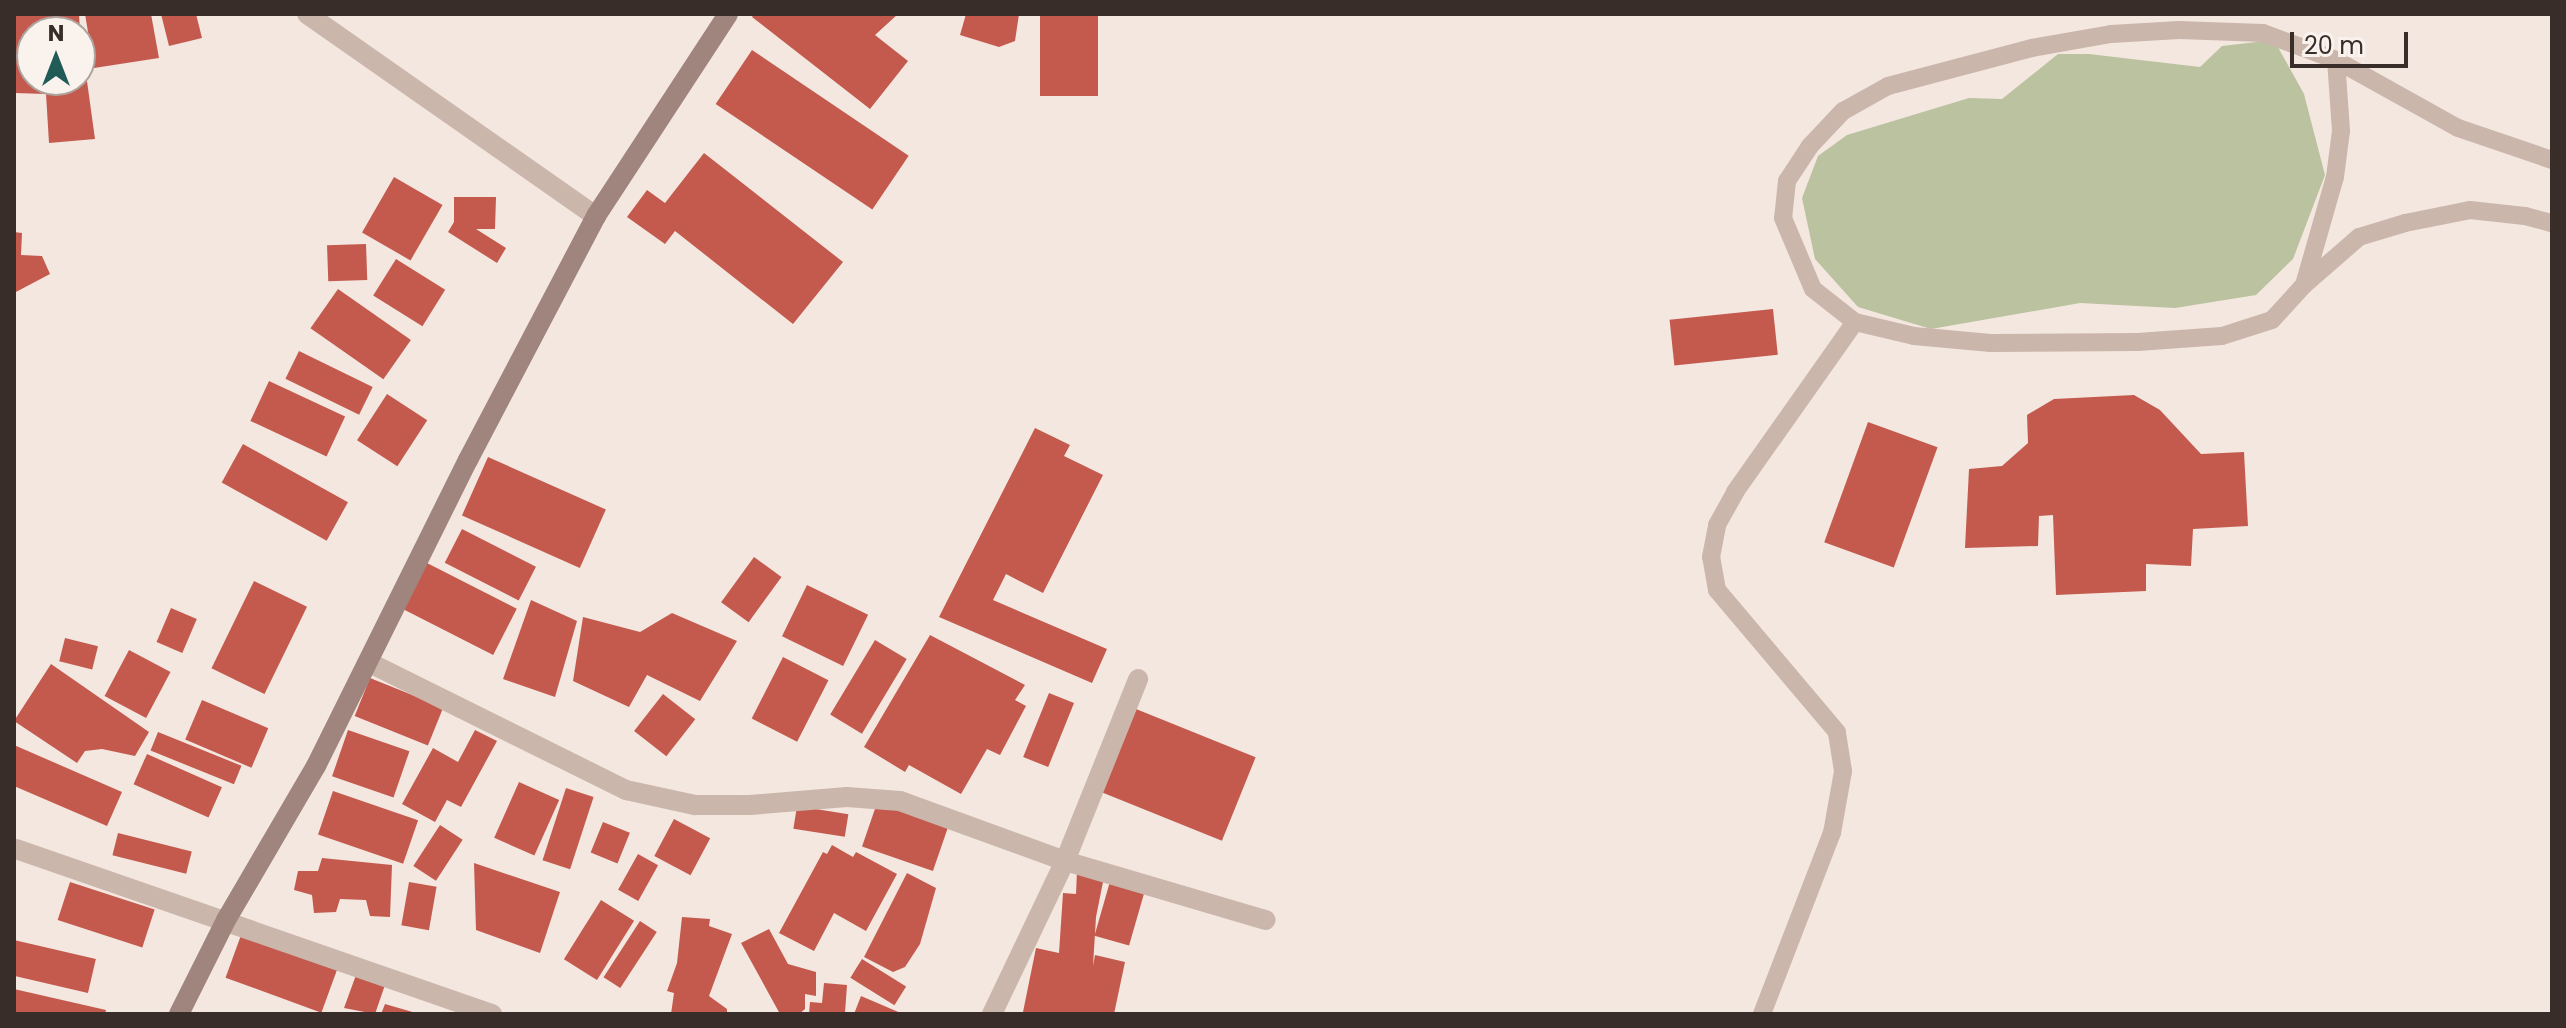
<!DOCTYPE html>
<html>
<head>
<meta charset="utf-8">
<style>
  body { margin:0 }
  #map { position:relative; width:2566px; height:1028px; overflow:hidden; background:#f3e7e0; font-family:Poppins,sans-serif }
  div>[style] { position:absolute }
  [style*='--x'] { left:calc(var(--x)*1px); top:calc(var(--y)*1px); width:calc(var(--w)*1px); rotate:calc(var(--a)*1deg) }
  .green>* { inset:0; background:#bbc2a0 }
  .building>* { inset:0; background:#c45a4d; transform-origin:0 0 }
  .lane>* { height:18px; margin:-9px; padding:0 9px; transform-origin:9px; border-radius:9px; background:#cbb6ab }
  .street>* { height:20px; margin:-10px; padding:0 10px; transform-origin:10px; border-radius:10px; background:#cbb6ab }
  .secondary>* { height:20px; margin:-10px; padding:0 10px; transform-origin:10px; border-radius:10px; background:#9f857d }
  span { translate:-50% -50%; white-space:nowrap; text-align:center; line-height:1.15; -webkit-text-stroke:6px #faf2ed; paint-order:stroke }
  .frame { position:absolute; inset:0; border:16px solid #392d2a; pointer-events:none }
  .north { position:absolute; left:16px; top:16px; width:80px; height:80px; box-sizing:border-box; background:#faf2ed; border:2px solid #ada39f; border-radius:50%; rotate:0deg; font-size:22px; font-weight:700; line-height:32px; text-align:center; color:#392d2a }
  .north::after { content:''; display:block; margin:auto; width:28px; height:36px; background:#205b57; clip-path:polygon(50% 0,100% 100%,50% 72%,0 100%) }
  .scale { position:absolute; left:2290px; top:32px; width:118px; height:36px; box-sizing:border-box; border:4px solid #392d2a; border-top:0; padding-left:10px; font-size:24px; line-height:28px; white-space:nowrap; color:#392d2a; -webkit-text-stroke:6px #faf2ed; paint-order:stroke }
</style>
</head>
<body>
<div id="map">
  <div class="green">
    <div style="clip-path:polygon(2274px 40px,2304px 94px,2325px 175px,2293px 259px,2256px 295px,2175px 308px,2080px 303px,1931px 329px,1858px 307px,1815px 259px,1802px 198px,1818px 156px,1847px 135px,1969px 98px,2002px 99px,2058px 54px,2089px 54px,2200px 67px,2222px 46px)"></div>
  </div>
  <div class="building">
    <div style="clip-path:polygon(14px 14px,79px 14px,80px 32px,32px 32px,32px 80px,80px 80px,82px 45px,95px 139px,49px 143px,46px 94px,14px 93px)"></div>
    <div style="clip-path:polygon(85px 14px,151px 14px,159px 58px,94px 68px)"></div>
    <div style="clip-path:polygon(161px 14px,196px 14px,202px 38px,169px 46px)"></div>
    <div style="clip-path:polygon(754px 14px,898px 14px,875px 35px,908px 61px,870px 109px,752px 17px)"></div>
    <div style="clip-path:polygon(966px 14px,1019px 14px,1015px 41px,999px 47px,960px 35px)"></div>
    <div style="left:1040px;top:14px;width:58px;height:82px"></div>
    <div style="left:752px;top:50px;width:189px;height:65px;rotate:34deg"></div>
    <div style="clip-path:polygon(704px 153px,843px 262px,793px 324px,675px 231px,665px 244px,627px 217px,647px 190px,665px 203px)"></div>
    <div style="left:394px;top:177px;width:56px;height:64px;rotate:30deg"></div>
    <div style="clip-path:polygon(454px 197px,496px 197px,495px 229px,476px 229px,506px 248px,497px 263px,448px 232px,454px 222px)"></div>
    <div style="clip-path:polygon(14px 232px,22px 233px,21px 255px,42px 256px,50px 274px,14px 293px)"></div>
    <div style="left:366px;top:244px;width:36px;height:39px;rotate:88deg"></div>
    <div style="left:396px;top:259px;width:58px;height:43px;rotate:32deg"></div>
    <div style="left:338px;top:289px;width:89px;height:48px;rotate:35deg"></div>
    <div style="left:1773px;top:309px;width:46px;height:104px;rotate:84deg"></div>
    <div style="left:299px;top:351px;width:82px;height:31px;rotate:26deg"></div>
    <div style="left:269px;top:381px;width:84px;height:44px;rotate:25deg"></div>
    <div style="left:387px;top:394px;width:48px;height:55px;rotate:33deg"></div>
    <div style="clip-path:polygon(2134px 395px,2160px 410px,2201px 454px,2244px 452px,2248px 526px,2193px 529px,2191px 566px,2146px 564px,2146px 591px,2056px 595px,2053px 515px,2039px 516px,2038px 546px,1965px 548px,1969px 469px,2002px 466px,2028px 443px,2027px 415px,2054px 399px)"></div>
    <div style="left:1868px;top:422px;width:74px;height:128px;rotate:20deg"></div>
    <div style="clip-path:polygon(1035px 428px,1070px 445px,1064px 456px,1103px 475px,1043px 593px,1006px 574px,993px 600px,1107px 649px,1092px 683px,939px 617px)"></div>
    <div style="left:243px;top:444px;width:120px;height:44px;rotate:29deg"></div>
    <div style="left:488px;top:457px;width:129px;height:64px;rotate:24deg"></div>
    <div style="left:462px;top:529px;width:83px;height:38px;rotate:27deg"></div>
    <div style="left:754px;top:557px;width:34px;height:56px;rotate:36deg"></div>
    <div style="left:425px;top:562px;width:103px;height:52px;rotate:27deg"></div>
    <div style="left:254px;top:581px;width:59px;height:97px;rotate:26deg"></div>
    <div style="left:807px;top:585px;width:68px;height:57px;rotate:26deg"></div>
    <div style="clip-path:polygon(531px 600px,577px 621px,555px 697px,503px 679px)"></div>
    <div style="left:171px;top:608px;width:28px;height:37px;rotate:23deg"></div>
    <div style="clip-path:polygon(672px 613px,737px 641px,700px 701px,647px 675px,629px 707px,573px 681px,583px 617px,640px 632px)"></div>
    <div style="clip-path:polygon(930px 635px,1025px 685px,1015px 700px,1026px 706px,1000px 755px,987px 749px,961px 794px,909px 765px,905px 772px,864px 747px)"></div>
    <div style="left:65px;top:638px;width:34px;height:24px;rotate:14deg"></div>
    <div style="left:875px;top:640px;width:37px;height:87px;rotate:31deg"></div>
    <div style="left:129px;top:650px;width:47px;height:52px;rotate:28deg"></div>
    <div style="left:783px;top:657px;width:51px;height:69px;rotate:27deg"></div>
    <div style="clip-path:polygon(51px 664px,149px 732px,135px 756px,102px 749px,85px 751px,77px 763px,14px 721px)"></div>
    <div style="left:370px;top:678px;width:79px;height:41px;rotate:22deg"></div>
    <div style="left:1049px;top:693px;width:27px;height:69px;rotate:22deg"></div>
    <div style="left:663px;top:694px;width:41px;height:47px;rotate:38deg"></div>
    <div style="left:202px;top:700px;width:72px;height:43px;rotate:23deg"></div>
    <div style="left:1136px;top:709px;width:129px;height:90px;rotate:22deg"></div>
    <div style="left:348px;top:730px;width:65px;height:49px;rotate:19deg"></div>
    <div style="clip-path:polygon(475px 730px,497px 741px,461px 807px,447px 800px,435px 822px,402px 804px,433px 748px,458px 762px)"></div>
    <div style="left:158px;top:732px;width:90px;height:20px;rotate:22deg"></div>
    <div style="clip-path:polygon(14px 745px,122px 792px,107px 826px,14px 786px)"></div>
    <div style="left:147px;top:754px;width:82px;height:33px;rotate:24deg"></div>
    <div style="left:519px;top:782px;width:44px;height:61px;rotate:24deg"></div>
    <div style="left:566px;top:788px;width:29px;height:76px;rotate:18deg"></div>
    <div style="left:333px;top:791px;width:90px;height:46px;rotate:19deg"></div>
    <div style="left:877px;top:803px;width:75px;height:46px;rotate:19deg"></div>
    <div style="left:797px;top:806px;width:52px;height:23px;rotate:9deg"></div>
    <div style="left:674px;top:819px;width:41px;height:42px;rotate:28deg"></div>
    <div style="left:603px;top:822px;width:29px;height:33px;rotate:22deg"></div>
    <div style="left:440px;top:825px;width:27px;height:49px;rotate:33deg"></div>
    <div style="left:118px;top:833px;width:76px;height:23px;rotate:14deg"></div>
    <div style="clip-path:polygon(832px 845px,853px 857px,856px 852px,897px 874px,866px 931px,834px 913px,814px 951px,779px 933px,823px 852px,827px 854px)"></div>
    <div style="left:638px;top:854px;width:23px;height:41px;rotate:29deg"></div>
    <div style="clip-path:polygon(322px 858px,392px 865px,390px 917px,370px 916px,366px 900px,340px 899px,336px 912px,314px 913px,312px 895px,294px 890px,298px 871px,318px 871px)"></div>
    <div style="clip-path:polygon(474px 863px,560px 892px,540px 953px,476px 930px)"></div>
    <div style="clip-path:polygon(1077px 871px,1104px 877px,1096px 917px,1093px 966px,1095px 955px,1125px 962px,1114px 1014px,1023px 1012px,1036px 948px,1059px 953px,1063px 893px,1076px 894px)"></div>
    <div style="clip-path:polygon(907px 873px,936px 888px,920px 944px,905px 967px,893px 972px,864px 957px)"></div>
    <div style="left:1111px;top:878px;width:36px;height:60px;rotate:16deg"></div>
    <div style="left:70px;top:882px;width:89px;height:40px;rotate:18deg"></div>
    <div style="left:409px;top:882px;width:28px;height:44px;rotate:10deg"></div>
    <div style="left:601px;top:900px;width:39px;height:70px;rotate:32deg"></div>
    <div style="clip-path:polygon(682px 917px,710px 919px,709px 926px,732px 934px,709px 996px,727px 1009px,727px 1014px,671px 1014px,674px 993px,667px 991px,677px 963px)"></div>
    <div style="left:640px;top:921px;width:20px;height:67px;rotate:33deg"></div>
    <div style="left:244px;top:927px;width:102px;height:54px;rotate:20deg"></div>
    <div style="clip-path:polygon(769px 929px,788px 964px,816px 972px,816px 996px,805px 994px,805px 1009px,799px 1014px,780px 1014px,741px 943px)"></div>
    <div style="left:14px;top:940px;width:84px;height:35px;rotate:13deg"></div>
    <div style="left:862px;top:959px;width:52px;height:22px;rotate:32deg"></div>
    <div style="clip-path:polygon(356px 975px,385px 985px,375px 1014px,344px 1008px)"></div>
    <div style="clip-path:polygon(824px 983px,847px 985px,845px 1013px,809px 1014px,810px 1002px,822px 1003px)"></div>
    <div style="clip-path:polygon(14px 989px,106px 1010px,105px 1014px,14px 1014px)"></div>
    <div style="clip-path:polygon(861px 996px,903px 1014px,854px 1014px)"></div>
    <div style="clip-path:polygon(385px 1004px,416px 1013px,416px 1014px,381px 1014px)"></div>
  </div>
  <div class="lane">
    <div style="--x:2552;--y:160;--w:99;--a:-161.2"></div>
    <div style="--x:2458;--y:128;--w:140;--a:-150.9"></div>
    <div style="--x:2336;--y:60;--w:78;--a:-159.7"></div>
    <div style="--x:2263;--y:33;--w:84;--a:-178"></div>
    <div style="--x:2179;--y:30;--w:68;--a:176.6"></div>
    <div style="--x:2111;--y:34;--w:80;--a:170"></div>
    <div style="--x:2032;--y:48;--w:149;--a:165.2"></div>
    <div style="--x:1888;--y:86;--w:51;--a:150.9"></div>
    <div style="--x:1843;--y:111;--w:48;--a:133.3"></div>
    <div style="--x:1810;--y:146;--w:42;--a:123.3"></div>
    <div style="--x:1787;--y:181;--w:37;--a:96"></div>
    <div style="--x:1783;--y:218;--w:77;--a:67.1"></div>
    <div style="--x:1813;--y:289;--w:53;--a:38.2"></div>
    <div style="--x:1855;--y:322;--w:61;--a:13.3"></div>
    <div style="--x:1914;--y:336;--w:77;--a:5.2"></div>
    <div style="--x:1991;--y:343;--w:147;--a:-0.4"></div>
    <div style="--x:2138;--y:342;--w:84;--a:-4.1"></div>
    <div style="--x:2222;--y:336;--w:52;--a:-17.7"></div>
    <div style="--x:2272;--y:320;--w:47;--a:-47.6"></div>
    <div style="--x:2304;--y:285;--w:73;--a:-41.1"></div>
    <div style="--x:2359;--y:237;--w:48;--a:-16.9"></div>
    <div style="--x:2405;--y:223;--w:66;--a:-11.3"></div>
    <div style="--x:2470;--y:210;--w:55;--a:6.2"></div>
    <div style="--x:2525;--y:216;--w:28;--a:15"></div>
    <div style="--x:2304;--y:285;--w:112;--a:-74"></div>
    <div style="--x:2335;--y:177;--w:46;--a:-82.6"></div>
    <div style="--x:2341;--y:131;--w:71;--a:-94"></div>
    <div style="--x:1762;--y:1014;--w:194;--a:-68.9"></div>
    <div style="--x:1832;--y:833;--w:63;--a:-79.9"></div>
    <div style="--x:1843;--y:771;--w:39;--a:-99"></div>
    <div style="--x:1837;--y:732;--w:186;--a:-130.2"></div>
    <div style="--x:1717;--y:590;--w:34;--a:-100"></div>
    <div style="--x:1711;--y:557;--w:33;--a:-79"></div>
    <div style="--x:1717;--y:525;--w:38;--a:-61"></div>
    <div style="--x:1735;--y:492;--w:208;--a:-54.8"></div>
  </div>
  <div class="street">
    <div style="--x:307;--y:14;--w:353;--a:35"></div>
    <div style="--x:370;--y:663;--w:286;--a:26.4"></div>
    <div style="--x:626;--y:790;--w:71;--a:12.3"></div>
    <div style="--x:695;--y:805;--w:55;--a:0"></div>
    <div style="--x:750;--y:805;--w:97;--a:-4.7"></div>
    <div style="--x:847;--y:797;--w:53;--a:4.3"></div>
    <div style="--x:900;--y:801;--w:176;--a:20"></div>
    <div style="--x:1065;--y:861;--w:209;--a:16.4"></div>
    <div style="--x:16;--y:849;--w:504;--a:19.12"></div>
    <div style="--x:992;--y:1014;--w:170;--a:-64.5"></div>
    <div style="--x:1065;--y:861;--w:196;--a:-68.1"></div>
  </div>
  <div class="secondary">
    <div style="--x:179;--y:1014;--w:105;--a:-63.4"></div>
    <div style="--x:226;--y:920;--w:178;--a:-59.7"></div>
    <div style="--x:316;--y:766;--w:342;--a:-63.6"></div>
    <div style="--x:468;--y:460;--w:276;--a:-62.3"></div>
    <div style="--x:596;--y:216;--w:241;--a:-56.8"></div>
  </div>
  <div class="frame"></div>
  <div class="north">N</div>
  <div class="scale">20 m</div>
</div>
</body>
</html>
